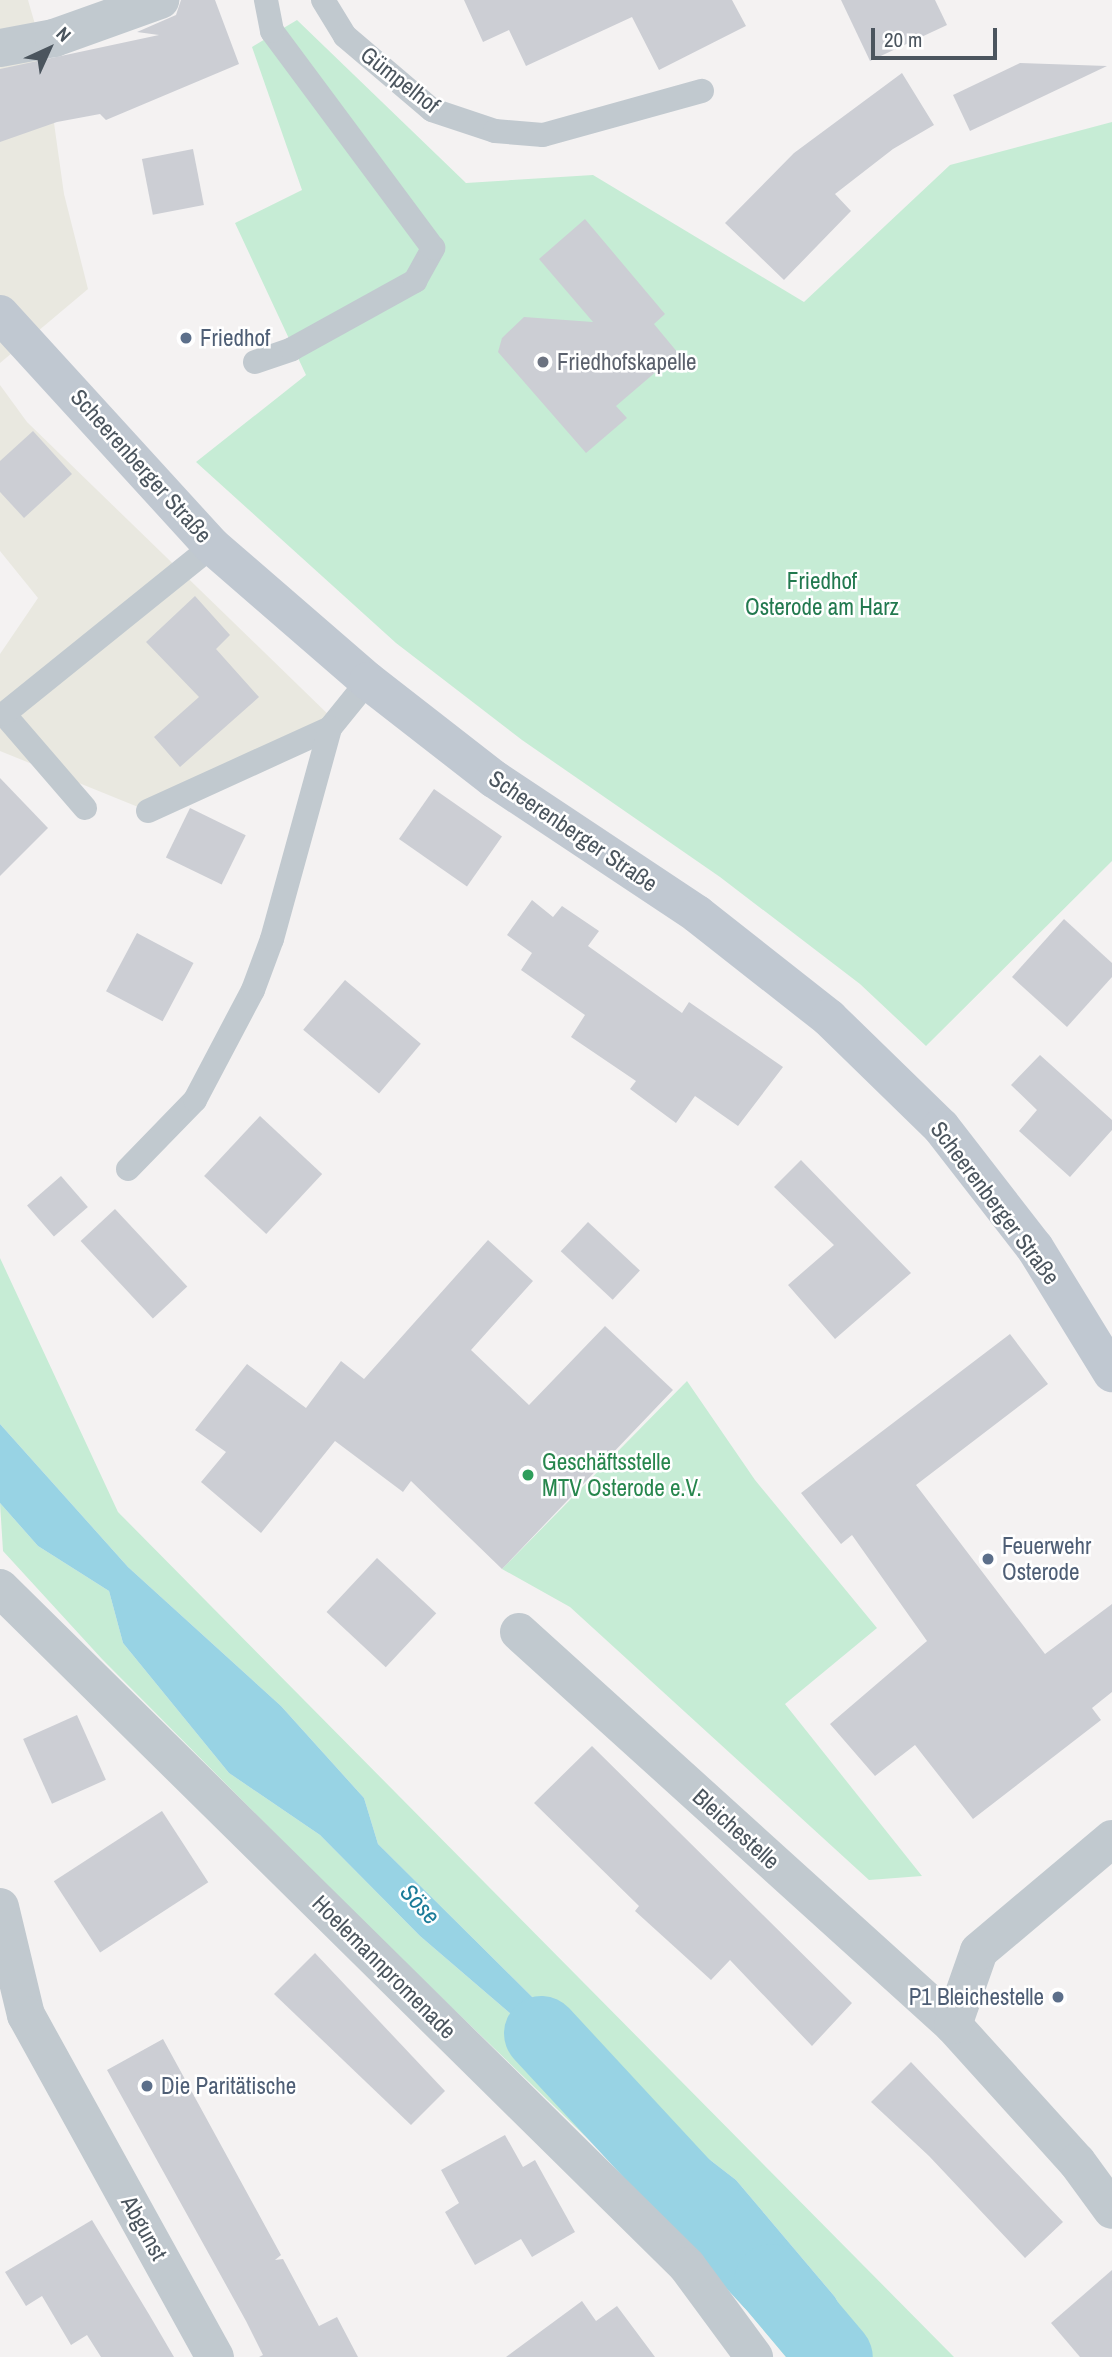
<!DOCTYPE html>
<html>
<head>
<meta charset="utf-8">
<style>
  body { margin:0 }
  #map { position:relative; width:1112px; height:2357px; overflow:hidden; background:#f4f2f2; font-family:"Archivo Narrow",sans-serif }
  div>[style] { position:absolute }
  [style*='--x'] { left:calc(var(--x)*1px); top:calc(var(--y)*1px); width:calc(var(--w)*1px); rotate:calc(var(--a)*1deg) }
  .commercial>* { inset:0; background:#e9e8e0 }
  .green>* { inset:0; background:#c6ecd5 }
  .water>* { inset:0; background:#98d3e4 }
  .river>* { height:75px; margin:-37.5px; padding:0 37.5px; transform-origin:37.5px; border-radius:37.5px; background:#98d3e4 }
  .building>* { inset:0; background:#ccced4; transform-origin:0 0 }
  .service>* { height:24px; margin:-12px; padding:0 12px; transform-origin:12px; border-radius:12px; background:#c1c9cf }
  .minor>* { height:38px; margin:-19px; padding:0 19px; transform-origin:19px; border-radius:19px; background:#c1c9cf }
  .tertiary>* { height:38px; margin:-19px; padding:0 19px; transform-origin:19px; border-radius:19px; background:#c1c9cf }
  .secondary>* { height:38px; margin:-19px; padding:0 19px; transform-origin:19px; border-radius:19px; background:#c0c8d1 }
  .dots>* { width:19px; height:19px; translate:-50% -50%; box-sizing:border-box; border:4px solid #fff; border-radius:50% }
  span { translate:-50% -50%; white-space:nowrap; text-align:center; line-height:1.15; -webkit-text-stroke:5px #fff; paint-order:stroke }
  .street-label { font-size:23px; color:#4b555e }
  .service-label { font-size:23px; color:#4e5e75 }
  .left { translate:0 -50%; text-align:left }
  .right { translate:-100% -50%; text-align:right }
  .worship-label { font-size:23px; color:#5b616d }
  .park-label { font-size:23px; color:#22794f }
  .leisure-label { font-size:23px; color:#27864d }
  .water-label { font-size:24px; color:#1b7c99; font-style:italic }
  .north { position:absolute; left:14px; top:14px; width:70px; height:70px; -webkit-text-stroke:5px #fff; paint-order:stroke; rotate:45deg; font-size:19px; font-weight:700; line-height:28px; text-align:center; color:#4b555e }
  .north::after { content:''; display:block; margin:auto; width:24px; height:32px; background:#4b555e; clip-path:polygon(50% 0,100% 100%,50% 72%,0 100%) }
  .scale { position:absolute; left:871px; top:28px; width:126px; height:32px; box-sizing:border-box; border:4px solid #4b555e; border-top:0; padding-left:9px; font-size:21px; line-height:24px; white-space:nowrap; color:#4b555e; -webkit-text-stroke:5px #fff; paint-order:stroke }
</style>
</head>
<body>
<div id="map">
  <div class="commercial">
    <div style="clip-path:polygon(0 0,28px 0,45px 59px,64px 194px,88px 289px,0 363px)"></div>
    <div style="clip-path:polygon(0 385px,27px 422px,335px 721px,148px 811px,0 751px,0 654px,38px 598px,0 551px)"></div>
  </div>
  <div class="green">
    <div style="clip-path:polygon(297px 20px,466px 183px,593px 175px,804px 302px,950px 165px,1112px 122px,1112px 861px,926px 1046px,860px 984px,720px 877px,522px 740px,396px 643px,196px 462px,306px 375px,235px 223px,302px 190px,252px 47px)"></div>
    <div style="clip-path:polygon(0 1258px,118px 1512px,954px 2357px,867px 2357px,835px 2297px,736px 2180px,648px 2112px,378px 1844px,364px 1798px,281px 1706px,128px 1567px,0 1424px)"></div>
    <div style="clip-path:polygon(687px 1381px,755px 1480px,877px 1628px,785px 1704px,922px 1876px,869px 1880px,570px 1607px,502px 1569px)"></div>
    <div style="clip-path:polygon(0 1503px,38px 1546px,109px 1591px,123px 1643px,229px 1773px,320px 1835px,420px 1936px,519px 2021px,596px 2097px,634px 2125px,653px 2155px,742px 2247px,752px 2295px,794px 2357px,786px 2357px,695px 2247px,640px 2189px,357px 1916px,102px 1659px,3px 1551px)"></div>
  </div>
  <div class="water">
    <div style="clip-path:polygon(0 1424px,128px 1567px,281px 1706px,364px 1798px,378px 1844px,648px 2112px,736px 2180px,835px 2297px,867px 2357px,794px 2357px,752px 2295px,742px 2247px,653px 2155px,634px 2125px,596px 2097px,519px 2021px,420px 1936px,320px 1835px,229px 1773px,123px 1643px,109px 1591px,38px 1546px,0 1503px)"></div>
  </div>
  <div class="river">
    <div style="--x:541;--y:2033;--w:338;--a:47.2"></div>
    <div style="--x:771;--y:2281;--w:99;--a:49.9"></div>
  </div>
  <div class="building">
    <div style="clip-path:polygon(181px 0,215px 0,239px 64px,106px 120px,100px 114px,57px 122px,0 142px,0 69px,159px 35px,137px 32px,176px 15px)"></div>
    <div style="clip-path:polygon(464px 0,732px 0,746px 26px,659px 70px,632px 17px,526px 66px,509px 30px,483px 42px)"></div>
    <div style="clip-path:polygon(841px 0,935px 0,947px 25px,870px 61px)"></div>
    <div style="clip-path:polygon(1020px 63px,1107px 66px,970px 131px,953px 95px)"></div>
    <div style="clip-path:polygon(902px 73px,934px 125px,893px 149px,835px 194px,851px 211px,784px 280px,725px 223px,794px 153px)"></div>
    <div style="left:193px;top:149px;width:57px;height:52px;rotate:79deg"></div>
    <div style="clip-path:polygon(585px 219px,665px 314px,654px 324px,678px 353px,616px 406px,627px 418px,586px 453px,498px 352px,502px 338px,524px 317px,593px 322px,539px 259px)"></div>
    <div style="clip-path:polygon(33px 431px,72px 474px,24px 518px,0 492px,0 461px)"></div>
    <div style="clip-path:polygon(195px 596px,230px 635px,216px 649px,259px 697px,180px 767px,154px 737px,199px 697px,146px 642px)"></div>
    <div style="clip-path:polygon(0 778px,48px 828px,0 876px)"></div>
    <div style="left:434px;top:789px;width:83px;height:61px;rotate:35deg"></div>
    <div style="left:190px;top:808px;width:62px;height:55px;rotate:26deg"></div>
    <div style="clip-path:polygon(532px 900px,553px 917px,562px 906px,599px 931px,588px 946px,682px 1013px,689px 1002px,783px 1067px,738px 1126px,695px 1096px,676px 1123px,630px 1089px,636px 1081px,571px 1037px,585px 1015px,521px 970px,532px 953px,507px 935px)"></div>
    <div style="clip-path:polygon(1064px 919px,1112px 963px,1112px 977px,1067px 1027px,1012px 977px)"></div>
    <div style="left:137px;top:933px;width:64px;height:66px;rotate:28deg"></div>
    <div style="left:345px;top:980px;width:99px;height:65px;rotate:40deg"></div>
    <div style="clip-path:polygon(1040px 1055px,1112px 1120px,1112px 1130px,1070px 1177px,1019px 1131px,1037px 1110px,1011px 1085px)"></div>
    <div style="left:260px;top:1116px;width:85px;height:82px;rotate:43deg"></div>
    <div style="clip-path:polygon(801px 1160px,911px 1273px,835px 1339px,788px 1285px,834px 1245px,774px 1187px)"></div>
    <div style="left:61px;top:1176px;width:41px;height:45px;rotate:49deg"></div>
    <div style="left:115px;top:1209px;width:106px;height:47px;rotate:47deg"></div>
    <div style="left:588px;top:1222px;width:71px;height:40px;rotate:43deg"></div>
    <div style="clip-path:polygon(488px 1240px,533px 1281px,471px 1350px,529px 1405px,605px 1326px,673px 1390px,502px 1569px,411px 1481px,403px 1492px,335px 1441px,261px 1533px,201px 1482px,226px 1452px,195px 1430px,247px 1364px,306px 1408px,341px 1361px,364px 1379px)"></div>
    <div style="clip-path:polygon(1010px 1334px,1048px 1384px,916px 1485px,1045px 1654px,1112px 1604px,1112px 1692px,1092px 1708px,1101px 1720px,973px 1819px,915px 1745px,875px 1776px,830px 1724px,927px 1641px,852px 1535px,841px 1544px,801px 1493px)"></div>
    <div style="left:377px;top:1558px;width:81px;height:74px;rotate:43deg"></div>
    <div style="left:77px;top:1715px;width:71px;height:59px;rotate:66deg"></div>
    <div style="clip-path:polygon(592px 1746px,852px 2003px,812px 2046px,730px 1960px,711px 1980px,635px 1911px,639px 1906px,534px 1803px)"></div>
    <div style="left:162px;top:1811px;width:85px;height:129px;rotate:57deg"></div>
    <div style="clip-path:polygon(315px 1953px,445px 2091px,411px 2125px,274px 1994px)"></div>
    <div style="clip-path:polygon(163px 2039px,281px 2255px,275px 2260px,283px 2259px,319px 2326px,337px 2317px,358px 2357px,259px 2357px,263px 2355px,246px 2321px,107px 2070px)"></div>
    <div style="clip-path:polygon(911px 2062px,1063px 2222px,1025px 2258px,929px 2156px,871px 2102px)"></div>
    <div style="clip-path:polygon(505px 2135px,523px 2167px,535px 2160px,575px 2232px,532px 2257px,521px 2239px,475px 2265px,445px 2212px,459px 2203px,441px 2170px)"></div>
    <div style="clip-path:polygon(92px 2220px,150px 2316px,174px 2357px,101px 2357px,87px 2335px,71px 2345px,42px 2296px,26px 2306px,5px 2272px)"></div>
    <div style="clip-path:polygon(1112px 2270px,1112px 2357px,1080px 2357px,1051px 2323px)"></div>
    <div style="clip-path:polygon(582px 2301px,596px 2321px,617px 2306px,655px 2357px,506px 2357px)"></div>
  </div>
  <div class="service">
    <div style="--x:323;--y:0;--w:42;--a:58.6"></div>
    <div style="--x:345;--y:36;--w:114;--a:40.4"></div>
    <div style="--x:432;--y:110;--w:66;--a:18.4"></div>
    <div style="--x:495;--y:131;--w:48;--a:4.8"></div>
    <div style="--x:543;--y:135;--w:165;--a:-15.5"></div>
    <div style="--x:255;--y:362;--w:39;--a:-19"></div>
    <div style="--x:292;--y:349;--w:141;--a:-28.9"></div>
    <div style="--x:415;--y:281;--w:38;--a:-61"></div>
    <div style="--x:433;--y:248;--w:270;--a:-126.6"></div>
    <div style="--x:272;--y:31;--w:32;--a:-101"></div>
    <div style="--x:85;--y:808;--w:124;--a:-130.8"></div>
    <div style="--x:4;--y:714;--w:267;--a:-38.9"></div>
    <div style="--x:148;--y:811;--w:200;--a:-24.5"></div>
    <div style="--x:330;--y:728;--w:60;--a:-51"></div>
    <div style="--x:128;--y:1169;--w:96;--a:-45.8"></div>
    <div style="--x:195;--y:1100;--w:124;--a:-62.2"></div>
    <div style="--x:253;--y:990;--w:54;--a:-69.6"></div>
    <div style="--x:272;--y:939;--w:219;--a:-74.6"></div>
  </div>
  <div class="minor">
    <div style="--x:0;--y:1588;--w:965;--a:44.62"></div>
    <div style="--x:687;--y:2266;--w:113;--a:53.6"></div>
    <div style="--x:519;--y:1632;--w:585;--a:42.16"></div>
    <div style="--x:953;--y:2025;--w:185;--a:47.9"></div>
    <div style="--x:1077;--y:2162;--w:59;--a:53.9"></div>
    <div style="--x:0;--y:1907;--w:111;--a:76.5"></div>
    <div style="--x:26;--y:2015;--w:391;--a:61.1"></div>
    <div style="--x:953;--y:2025;--w:78;--a:-70.6"></div>
    <div style="--x:979;--y:1951;--w:174;--a:-40.1"></div>
  </div>
  <div class="tertiary">
    <div style="--x:0;--y:48;--w:55;--a:-10.5"></div>
    <div style="--x:54;--y:38;--w:113;--a:-19.7"></div>
  </div>
  <div class="secondary">
    <div style="--x:0;--y:314;--w:314;--a:47.6"></div>
    <div style="--x:212;--y:546;--w:206;--a:40.9"></div>
    <div style="--x:368;--y:681;--w:160;--a:37.9"></div>
    <div style="--x:494;--y:779;--w:244;--a:33.6"></div>
    <div style="--x:697;--y:914;--w:168;--a:38.2"></div>
    <div style="--x:829;--y:1018;--w:156;--a:44.2"></div>
    <div style="--x:941;--y:1127;--w:153;--a:52.2"></div>
    <div style="--x:1035;--y:1248;--w:147;--a:58.4"></div>
  </div>
  <div class="dots">
    <div style="left:186px;top:338px;background:#5c6f8a"></div>
    <div style="left:543px;top:362px;background:#6b7280"></div>
    <div style="left:528px;top:1475px;background:#2e9e5b"></div>
    <div style="left:988px;top:1559px;background:#5c6f8a"></div>
    <div style="left:1058px;top:1997px;background:#5c6f8a"></div>
    <div style="left:147px;top:2086px;background:#5c6f8a"></div>
  </div>
  <div class="street-label">
    <span style="left:400px;top:80px;rotate:38deg">Gümpelhof</span>
    <span style="left:141px;top:466px;rotate:48deg">Scheerenberger Straße</span>
    <span style="left:573px;top:831px;rotate:34deg">Scheerenberger Straße</span>
    <span style="left:995px;top:1203px;rotate:53deg">Scheerenberger Straße</span>
    <span style="left:736px;top:1829px;rotate:42deg">Bleichestelle</span>
    <span style="left:384px;top:1967px;rotate:45deg">Hoelemannpromenade</span>
    <span style="left:144px;top:2228px;rotate:61deg">Abgunst</span>
  </div>
  <div class="service-label">
    <span class="left" style="left:200px;top:338px">Friedhof</span>
    <span class="left" style="left:1002px;top:1559px">Feuerwehr<br>Osterode</span>
    <span class="right" style="left:1044px;top:1997px">P1 Bleichestelle</span>
    <span class="left" style="left:161px;top:2086px">Die Paritätische</span>
  </div>
  <div class="worship-label">
    <span class="left" style="left:557px;top:362px">Friedhofskapelle</span>
  </div>
  <div class="park-label">
    <span style="left:822px;top:594px">Friedhof<br>Osterode am Harz</span>
  </div>
  <div class="leisure-label">
    <span class="left" style="left:542px;top:1475px">Geschäftsstelle<br>MTV Osterode e.V.</span>
  </div>
  <div class="water-label">
    <span style="left:420px;top:1904px;rotate:47deg">Söse</span>
  </div>
  <div class="north">N</div>
  <div class="scale">20 m</div>
</div>
</body>
</html>
